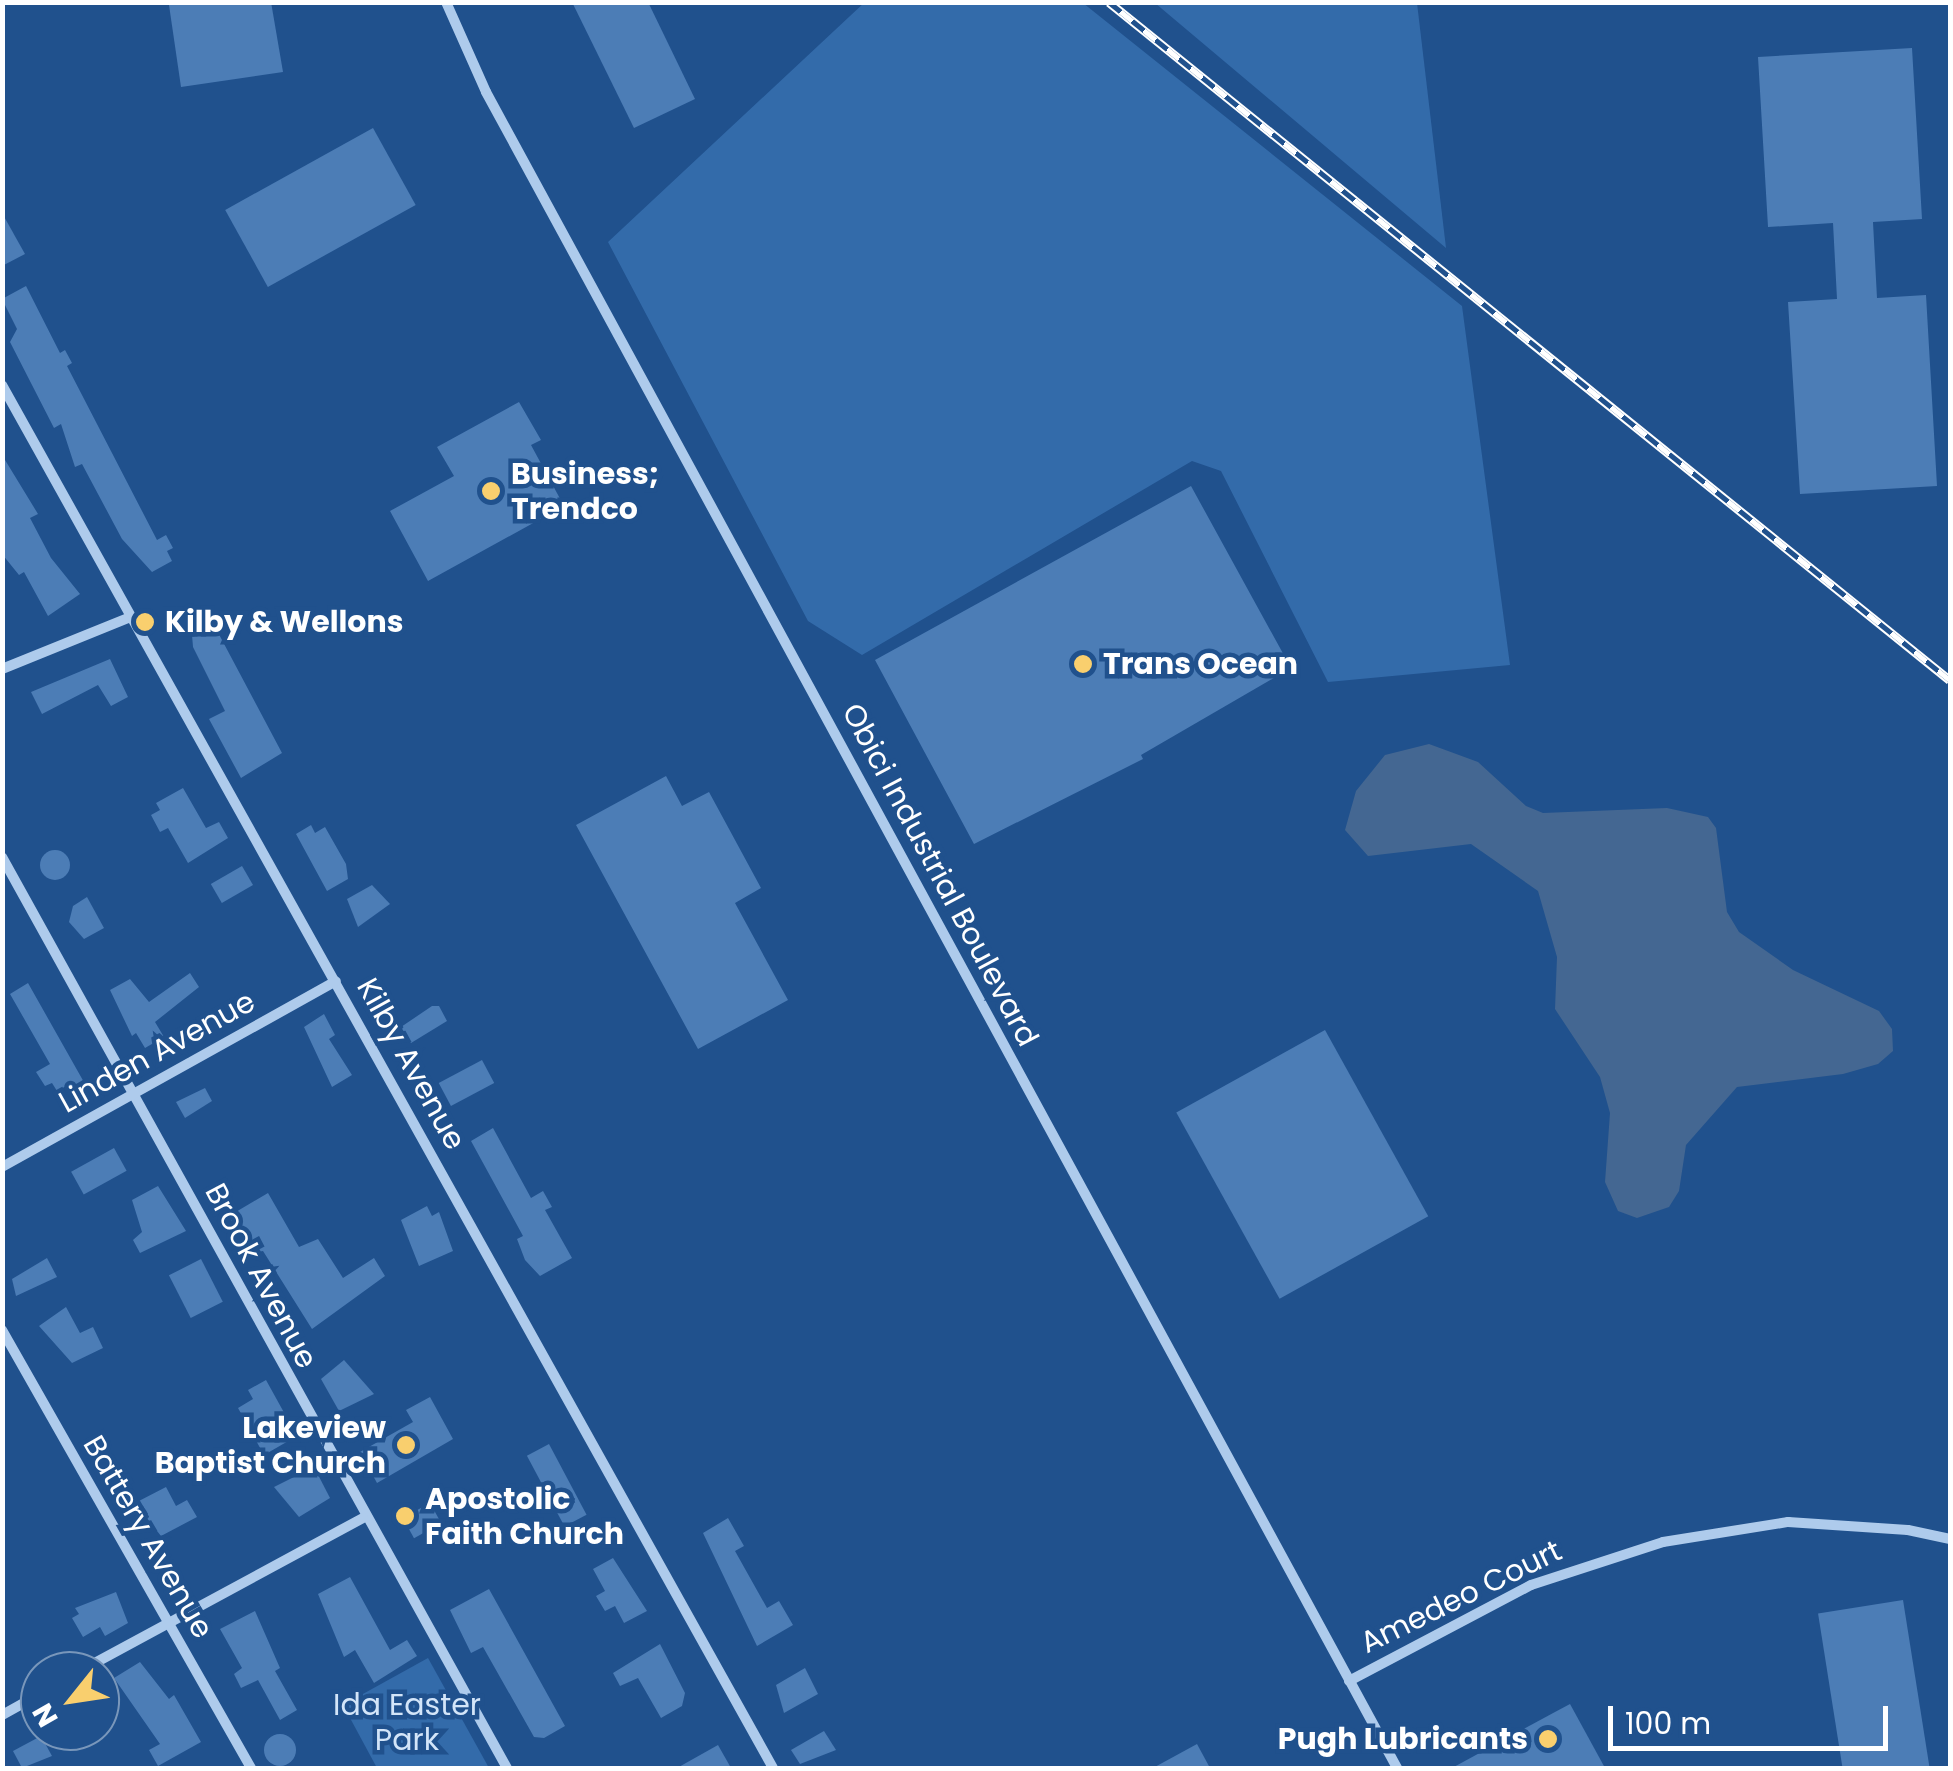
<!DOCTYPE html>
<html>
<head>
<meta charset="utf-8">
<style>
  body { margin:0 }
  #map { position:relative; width:1953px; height:1771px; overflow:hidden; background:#20518d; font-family:Poppins,sans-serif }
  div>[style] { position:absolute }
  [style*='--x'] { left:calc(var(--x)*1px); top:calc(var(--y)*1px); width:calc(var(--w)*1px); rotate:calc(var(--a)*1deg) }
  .green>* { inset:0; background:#336baa }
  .water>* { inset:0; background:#446792 }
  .building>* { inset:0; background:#4c7db6; transform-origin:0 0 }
  .round { border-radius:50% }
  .street>* { height:10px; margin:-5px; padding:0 5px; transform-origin:5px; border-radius:5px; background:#aecbec }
  .rail>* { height:9px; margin-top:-4.5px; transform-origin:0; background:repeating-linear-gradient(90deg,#20518d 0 15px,#fff 0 30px); box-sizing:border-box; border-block:2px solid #fff }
  .dots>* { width:28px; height:28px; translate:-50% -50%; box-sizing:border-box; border:5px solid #20518d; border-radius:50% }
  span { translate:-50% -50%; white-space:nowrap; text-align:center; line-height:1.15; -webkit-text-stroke:9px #20518d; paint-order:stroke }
  .poi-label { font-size:30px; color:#fff; font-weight:700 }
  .left { translate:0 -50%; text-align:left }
  .right { translate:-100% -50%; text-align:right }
  .street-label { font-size:30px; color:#fff }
  .park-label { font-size:30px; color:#d3e5f9 }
  .frame { position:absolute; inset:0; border:5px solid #fff; pointer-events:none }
  .north { position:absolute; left:20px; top:1651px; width:100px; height:100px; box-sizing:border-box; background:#20518d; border:2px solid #7997bb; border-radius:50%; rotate:240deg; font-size:28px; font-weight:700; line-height:40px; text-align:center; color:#fff }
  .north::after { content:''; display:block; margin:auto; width:35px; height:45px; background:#f9cf6e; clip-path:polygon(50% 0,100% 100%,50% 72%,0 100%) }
  .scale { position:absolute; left:1608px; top:1706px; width:280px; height:45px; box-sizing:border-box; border:5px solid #fff; border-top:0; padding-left:12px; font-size:30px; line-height:35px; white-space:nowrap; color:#fff; -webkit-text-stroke:8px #20518d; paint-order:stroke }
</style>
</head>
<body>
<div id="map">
  <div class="green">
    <div style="clip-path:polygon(865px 2px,1083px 3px,1462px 306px,1510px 665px,1328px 682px,1221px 471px,1192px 461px,862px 655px,808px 621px,608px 242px)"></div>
    <div style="clip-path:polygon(1155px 3px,1417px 3px,1446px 248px)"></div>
    <div style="clip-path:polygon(428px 1658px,489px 1768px,377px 1768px,343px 1705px)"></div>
  </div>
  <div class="water">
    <div style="clip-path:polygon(1429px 744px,1478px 762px,1526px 806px,1543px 813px,1667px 808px,1708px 817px,1716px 828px,1727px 912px,1739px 932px,1793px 970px,1879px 1011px,1892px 1029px,1893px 1051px,1878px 1064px,1843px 1074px,1737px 1087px,1686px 1145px,1679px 1191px,1669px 1207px,1637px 1218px,1618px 1211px,1605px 1182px,1610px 1113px,1600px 1077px,1555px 1009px,1557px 957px,1538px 891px,1471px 844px,1368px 856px,1345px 830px,1356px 791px,1385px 755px)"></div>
  </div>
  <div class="building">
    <div style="clip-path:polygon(189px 2px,271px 2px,283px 72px,181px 87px,169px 5px)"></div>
    <div style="clip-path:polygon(572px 2px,648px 2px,695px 99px,634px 128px)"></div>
    <div style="clip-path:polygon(1912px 48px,1922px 219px,1873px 222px,1877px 298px,1926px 295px,1937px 486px,1800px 494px,1788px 302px,1837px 299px,1833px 223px,1768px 227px,1758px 57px)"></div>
    <div style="left:373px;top:128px;width:88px;height:169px;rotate:61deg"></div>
    <div style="clip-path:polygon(2px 213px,25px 254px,2px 266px)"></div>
    <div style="clip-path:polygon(26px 286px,60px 353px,65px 350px,72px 363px,67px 366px,157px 540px,166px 535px,173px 548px,167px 551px,172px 561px,152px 572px,122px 539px,82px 464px,75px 467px,61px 424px,54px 428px,10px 342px,17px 329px,2px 299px)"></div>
    <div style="clip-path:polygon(519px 402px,541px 440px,531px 445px,564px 506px,428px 581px,390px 511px,454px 476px,437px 447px)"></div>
    <div style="clip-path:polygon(2px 455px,38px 514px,30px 518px,51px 558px,80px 594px,48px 616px,24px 572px,19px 575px,2px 554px)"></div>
    <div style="clip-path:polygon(1191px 486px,1291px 668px,1141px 755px,1143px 759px,974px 844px,875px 660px)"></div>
    <div style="clip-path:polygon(214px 625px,282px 753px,241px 778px,209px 719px,225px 711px,193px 647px,192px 635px)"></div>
    <div style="clip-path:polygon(110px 659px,128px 697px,111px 706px,98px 685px,42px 714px,31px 692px)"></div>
    <div style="clip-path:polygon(666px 776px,682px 806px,709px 792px,761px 888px,735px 903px,788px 1000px,698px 1049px,576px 825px)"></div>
    <div style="clip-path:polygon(183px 788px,206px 828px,219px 822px,228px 838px,188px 863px,168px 828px,160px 832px,151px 815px,160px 810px,156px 803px)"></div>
    <div style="clip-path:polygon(311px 825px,315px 833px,325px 827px,346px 864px,348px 879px,327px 891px,296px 834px)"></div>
    <div class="round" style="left:40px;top:850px;width:30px;height:30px"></div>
    <div style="left:242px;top:866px;width:22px;height:36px;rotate:60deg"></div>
    <div style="clip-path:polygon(372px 885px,390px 904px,358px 927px,347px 899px)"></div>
    <div style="clip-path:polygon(87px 897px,104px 928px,84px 939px,69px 922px,73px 906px)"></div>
    <div style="clip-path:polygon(190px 973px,199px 987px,155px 1022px,164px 1037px,145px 1048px,136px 1033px,132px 1036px,110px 990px,130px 979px,149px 1002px)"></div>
    <div style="clip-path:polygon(28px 983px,85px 1084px,71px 1092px,68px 1085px,57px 1091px,52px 1083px,45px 1086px,36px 1072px,50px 1064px,10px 994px)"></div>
    <div style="clip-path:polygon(432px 1006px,439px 1006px,447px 1021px,411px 1043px,401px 1027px)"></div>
    <div style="clip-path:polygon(324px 1014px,335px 1035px,329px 1039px,352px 1075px,332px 1087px,304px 1027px)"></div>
    <div style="left:1325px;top:1030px;width:213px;height:170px;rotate:61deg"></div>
    <div style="left:482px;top:1060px;width:26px;height:49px;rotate:62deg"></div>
    <div style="clip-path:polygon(205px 1088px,212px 1101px,185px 1118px,176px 1102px)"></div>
    <div style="clip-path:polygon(493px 1128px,531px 1198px,543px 1191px,552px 1207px,545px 1210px,572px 1258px,540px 1276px,525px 1260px,517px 1239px,523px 1236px,471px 1141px)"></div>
    <div style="left:114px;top:1148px;width:26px;height:49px;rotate:61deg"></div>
    <div style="clip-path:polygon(158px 1186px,186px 1231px,140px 1253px,133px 1240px,142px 1232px,132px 1200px)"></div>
    <div style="clip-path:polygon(268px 1193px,299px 1247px,318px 1239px,343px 1278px,374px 1258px,385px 1276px,312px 1329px,263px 1251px,250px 1253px,229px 1216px)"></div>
    <div style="clip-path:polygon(427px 1206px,432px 1216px,439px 1212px,453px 1251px,419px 1266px,401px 1220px)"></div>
    <div style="clip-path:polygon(47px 1258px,57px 1277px,16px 1296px,12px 1279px)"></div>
    <div style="left:201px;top:1259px;width:48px;height:36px;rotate:63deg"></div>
    <div style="clip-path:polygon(66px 1307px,80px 1333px,93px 1327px,103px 1348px,72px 1363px,39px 1326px)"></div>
    <div style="clip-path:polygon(344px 1360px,374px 1394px,339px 1411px,321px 1379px)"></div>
    <div style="clip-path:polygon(266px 1380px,297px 1436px,264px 1455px,238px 1408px,253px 1399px,248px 1390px)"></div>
    <div style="clip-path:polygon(430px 1397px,453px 1439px,377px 1483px,360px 1452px,413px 1422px,406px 1410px)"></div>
    <div style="left:549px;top:1444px;width:80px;height:25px;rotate:62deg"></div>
    <div style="clip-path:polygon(314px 1467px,330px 1498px,299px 1517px,274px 1487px)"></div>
    <div style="clip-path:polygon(166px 1487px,176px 1506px,187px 1500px,197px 1517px,161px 1536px,135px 1503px)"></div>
    <div style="left:430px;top:1503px;width:23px;height:31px;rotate:61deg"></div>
    <div style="clip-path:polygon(728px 1518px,744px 1546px,735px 1551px,767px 1608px,779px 1601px,793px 1625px,757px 1646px,703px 1533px)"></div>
    <div style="clip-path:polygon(613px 1558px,647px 1611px,624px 1623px,615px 1606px,605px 1611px,596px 1596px,605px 1591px,593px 1569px)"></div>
    <div style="clip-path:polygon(350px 1577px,390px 1650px,407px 1640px,417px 1656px,374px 1683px,355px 1650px,344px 1657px,318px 1594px)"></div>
    <div style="clip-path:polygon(489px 1589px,565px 1726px,544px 1738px,534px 1737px,483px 1647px,471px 1653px,450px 1610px)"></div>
    <div style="clip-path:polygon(116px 1592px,128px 1623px,105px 1636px,100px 1627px,83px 1637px,72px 1618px,79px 1614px,75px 1608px)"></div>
    <div style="left:1903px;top:1600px;width:170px;height:86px;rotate:81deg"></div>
    <div style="clip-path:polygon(255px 1611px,280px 1668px,275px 1671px,297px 1710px,280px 1720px,258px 1680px,241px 1688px,234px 1674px,242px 1668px,220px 1629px)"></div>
    <div style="clip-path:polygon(660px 1644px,685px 1693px,682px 1706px,661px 1718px,638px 1678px,620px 1686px,613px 1673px)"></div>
    <div style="clip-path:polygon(140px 1662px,169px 1699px,174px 1695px,201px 1742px,158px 1766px,149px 1750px,160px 1744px,114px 1678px)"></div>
    <div style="clip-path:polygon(805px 1668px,818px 1694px,784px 1713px,776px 1685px)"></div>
    <div style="clip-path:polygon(1570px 1704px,1605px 1768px,1452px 1768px,1555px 1712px)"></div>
    <div style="clip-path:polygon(824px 1731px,836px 1750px,800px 1764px,791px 1750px)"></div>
    <div class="round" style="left:264px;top:1734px;width:32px;height:32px"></div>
    <div style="clip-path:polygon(41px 1736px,52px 1756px,22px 1768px,13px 1751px)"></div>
    <div style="clip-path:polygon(1197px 1744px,1210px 1768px,1153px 1768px)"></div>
    <div style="clip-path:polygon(718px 1745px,731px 1768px,677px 1768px)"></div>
  </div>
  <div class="street">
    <div style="--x:446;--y:2;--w:98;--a:66"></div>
    <div style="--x:486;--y:92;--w:1908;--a:61.47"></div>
    <div style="--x:2;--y:385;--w:1583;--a:60.86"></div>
    <div style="--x:2;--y:669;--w:139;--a:-22"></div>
    <div style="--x:2;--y:857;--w:1042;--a:61"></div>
    <div style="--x:2;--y:1167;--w:382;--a:-29.1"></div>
    <div style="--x:2;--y:1330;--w:504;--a:60.38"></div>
    <div style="--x:80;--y:1671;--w:322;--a:-28.4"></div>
    <div style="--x:1349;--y:1681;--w:206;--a:-27.8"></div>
    <div style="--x:1531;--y:1585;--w:139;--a:-18"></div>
    <div style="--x:1663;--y:1542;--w:127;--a:-9.1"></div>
    <div style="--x:1788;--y:1522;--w:120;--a:3.8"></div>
    <div style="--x:1908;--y:1530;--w:43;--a:12.1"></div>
    <div style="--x:2;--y:1715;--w:43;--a:-28.9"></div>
  </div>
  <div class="rail">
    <div style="--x:1109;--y:2;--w:1080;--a:38.88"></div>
  </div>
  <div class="dots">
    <div style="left:491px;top:491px;background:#f9cf6e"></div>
    <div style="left:145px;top:622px;background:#f9cf6e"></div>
    <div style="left:1083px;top:664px;background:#f9cf6e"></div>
    <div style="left:406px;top:1445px;background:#f9cf6e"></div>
    <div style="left:405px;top:1516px;background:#f9cf6e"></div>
    <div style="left:1548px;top:1739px;background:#f9cf6e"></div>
  </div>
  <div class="poi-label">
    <span class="left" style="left:511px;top:491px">Business;<br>Trendco</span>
    <span class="left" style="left:165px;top:622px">Kilby &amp; Wellons</span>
    <span class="left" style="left:1103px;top:664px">Trans Ocean</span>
    <span class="right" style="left:386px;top:1445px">Lakeview<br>Baptist Church</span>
    <span class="left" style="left:425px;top:1516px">Apostolic<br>Faith Church</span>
    <span class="right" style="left:1528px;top:1739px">Pugh Lubricants</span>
  </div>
  <div class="street-label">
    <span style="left:940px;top:875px;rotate:62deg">Obici Industrial Boulevard</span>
    <span style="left:157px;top:1052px;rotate:-29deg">Linden Avenue</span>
    <span style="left:411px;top:1064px;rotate:61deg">Kilby Avenue</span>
    <span style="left:261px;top:1276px;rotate:62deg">Brook Avenue</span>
    <span style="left:148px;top:1537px;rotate:60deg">Battery Avenue</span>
    <span style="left:1461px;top:1597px;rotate:-26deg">Amedeo Court</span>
  </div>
  <div class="park-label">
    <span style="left:407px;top:1722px">Ida Easter<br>Park</span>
  </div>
  <div class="frame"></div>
  <div class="north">N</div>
  <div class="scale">100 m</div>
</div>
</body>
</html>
